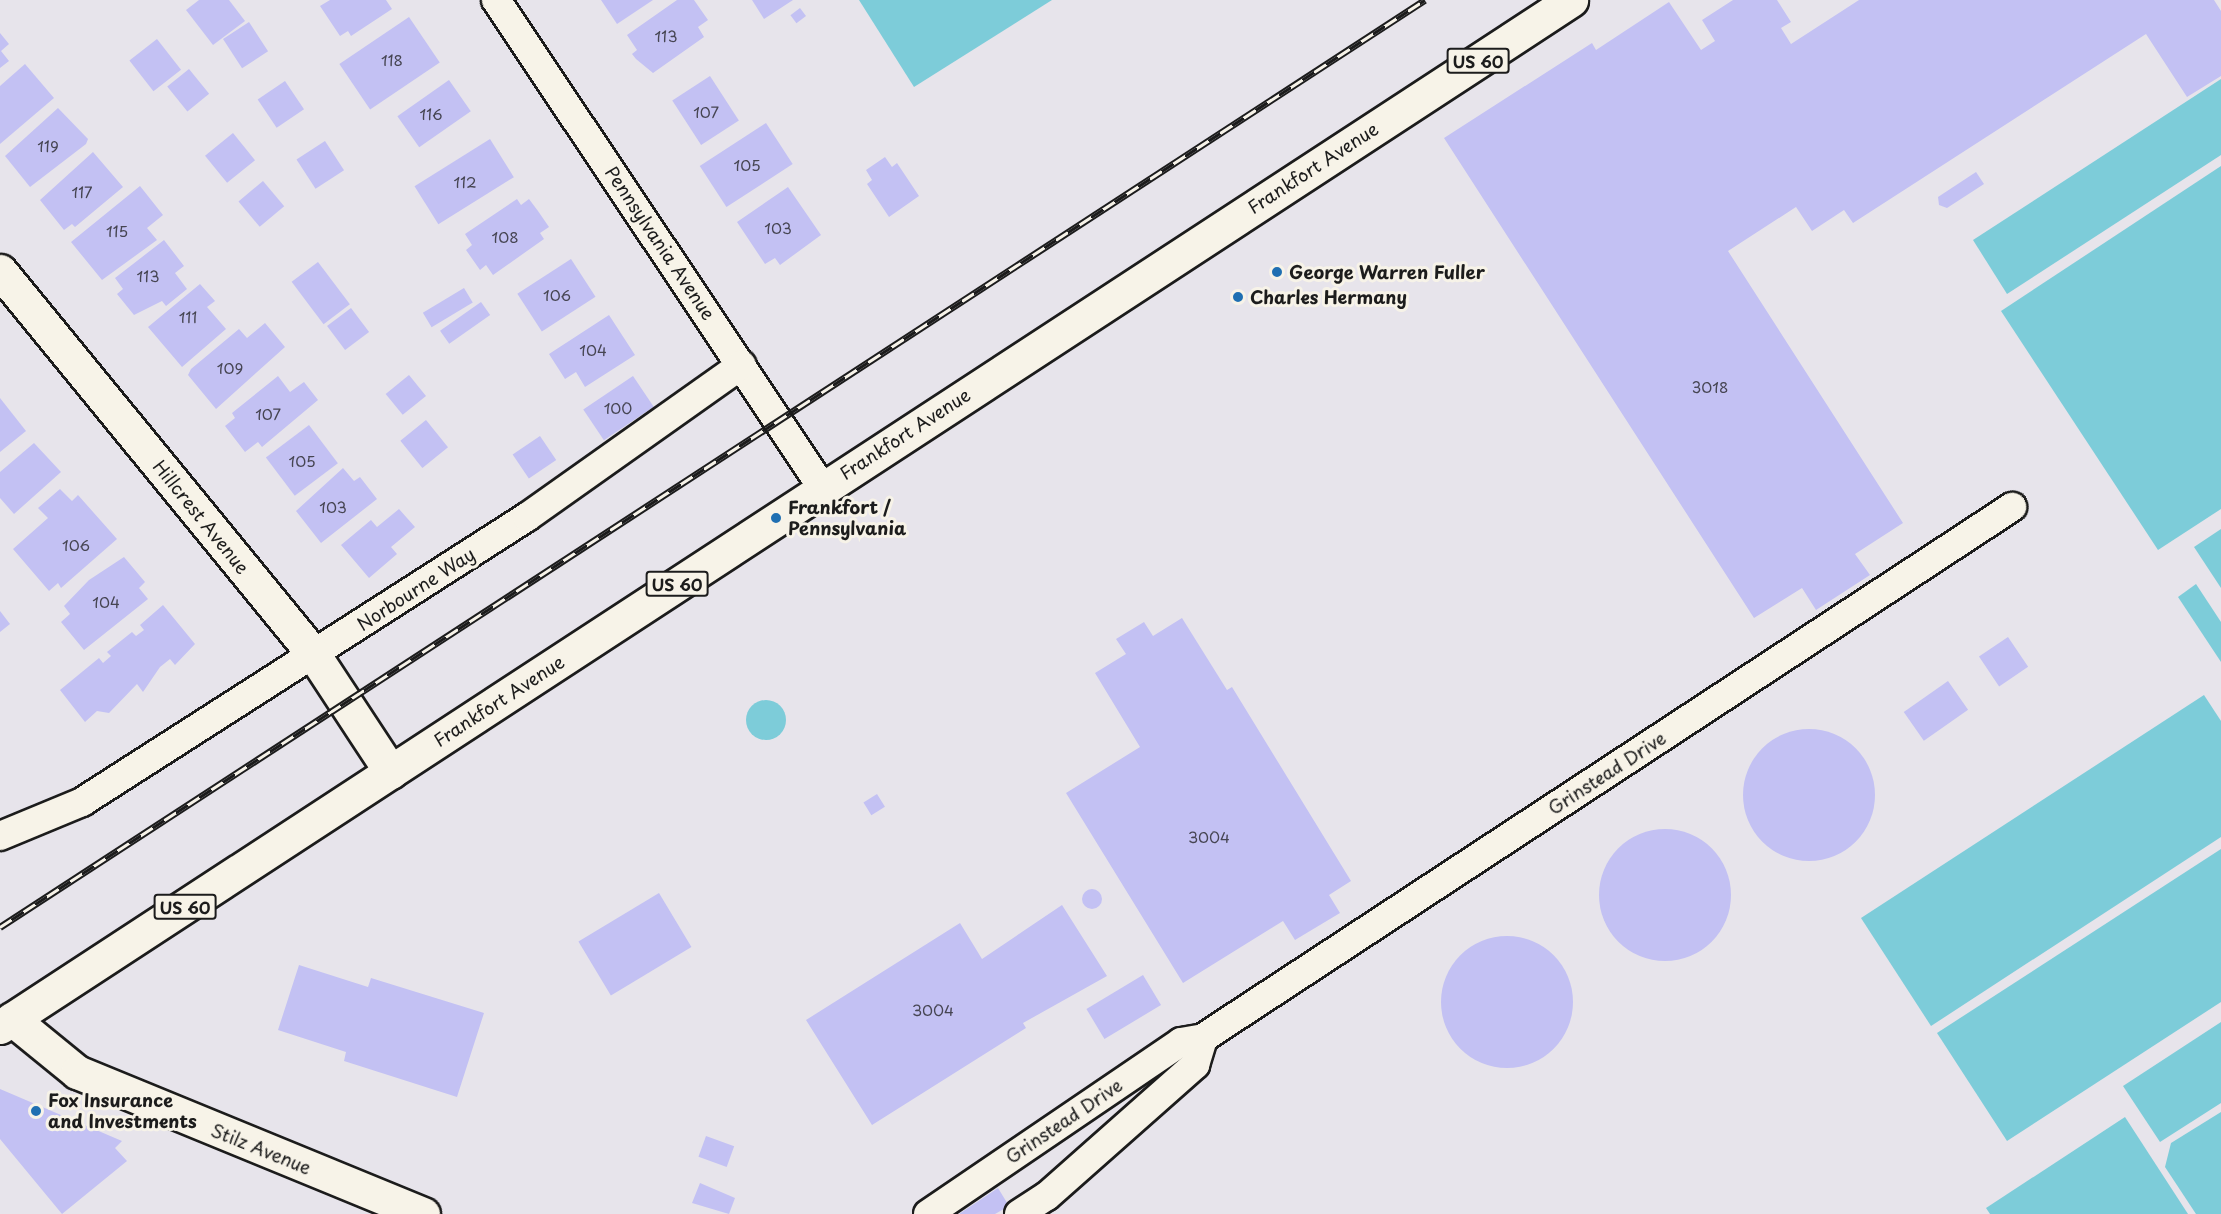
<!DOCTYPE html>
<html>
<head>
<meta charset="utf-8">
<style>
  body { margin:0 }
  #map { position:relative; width:2221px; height:1214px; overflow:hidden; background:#e7e4eb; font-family:"Playpen Sans",sans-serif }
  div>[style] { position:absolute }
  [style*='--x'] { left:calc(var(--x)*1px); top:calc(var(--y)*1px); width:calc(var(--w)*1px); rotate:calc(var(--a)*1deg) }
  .water>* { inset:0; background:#7dccd9 }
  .round { border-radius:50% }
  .building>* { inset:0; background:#c3c1f3; transform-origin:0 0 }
  .roads { filter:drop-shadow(2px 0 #1c1c1c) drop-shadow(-2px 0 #1c1c1c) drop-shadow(0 2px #1c1c1c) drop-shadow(0 -2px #1c1c1c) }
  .minor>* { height:28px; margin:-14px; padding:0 14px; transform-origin:14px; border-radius:14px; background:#f7f3e8 }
  .tertiary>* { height:33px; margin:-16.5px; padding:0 16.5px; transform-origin:16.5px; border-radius:16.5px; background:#f7f3e8 }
  .secondary>* { height:33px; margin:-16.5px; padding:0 16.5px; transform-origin:16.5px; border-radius:16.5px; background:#f7f3e8 }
  .primary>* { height:33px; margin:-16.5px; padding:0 16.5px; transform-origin:16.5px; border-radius:16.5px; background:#f7f3e8 }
  .rail>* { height:7px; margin-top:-3.5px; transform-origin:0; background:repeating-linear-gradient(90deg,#f7f3e8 0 14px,#1c1c1c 0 28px); box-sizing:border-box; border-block:2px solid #1c1c1c }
  .dots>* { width:16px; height:16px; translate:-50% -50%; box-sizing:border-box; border:3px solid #f7f3e8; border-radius:50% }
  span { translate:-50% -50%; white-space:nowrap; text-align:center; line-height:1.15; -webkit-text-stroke:6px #f7f3e8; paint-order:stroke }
  .number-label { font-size:15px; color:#464552 }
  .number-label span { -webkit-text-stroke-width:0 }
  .shield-label span { padding:2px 4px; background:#f7f3e8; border:2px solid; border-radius:4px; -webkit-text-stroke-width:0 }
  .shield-label { font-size:16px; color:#1c1c1c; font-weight:700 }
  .street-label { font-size:18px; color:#1c1c1c }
  .poi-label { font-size:18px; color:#1c1c1c; font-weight:700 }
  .left { translate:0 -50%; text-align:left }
</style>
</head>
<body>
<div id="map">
  <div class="water">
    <div style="clip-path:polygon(859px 0,1052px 0,914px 87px)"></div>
    <div style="clip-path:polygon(2221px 79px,2221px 155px,2007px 294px,1973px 240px)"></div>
    <div style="clip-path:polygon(2221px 166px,2221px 509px,2158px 550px,2001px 311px)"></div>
    <div style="clip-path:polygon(2221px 529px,2221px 588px,2194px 547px)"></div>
    <div style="clip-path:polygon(2196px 584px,2221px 622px,2221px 662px,2178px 597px)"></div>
    <div style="clip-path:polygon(2204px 695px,2221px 721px,2221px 837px,1931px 1026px,1861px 918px)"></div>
    <div class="round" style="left:746px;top:700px;width:40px;height:40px"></div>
    <div style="clip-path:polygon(2221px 849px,2221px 1002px,2007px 1141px,1937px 1033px)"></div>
    <div style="clip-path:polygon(2221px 1022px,2221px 1103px,2160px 1142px,2123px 1086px)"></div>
    <div style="clip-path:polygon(2221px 1112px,2221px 1214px,2196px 1214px,2165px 1167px,2171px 1143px)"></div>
    <div style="clip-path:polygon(2125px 1117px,2188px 1214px,1990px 1214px,1986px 1208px)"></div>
  </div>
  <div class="building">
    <div style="clip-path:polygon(199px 0,229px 0,245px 21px,213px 45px,186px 10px)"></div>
    <div style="clip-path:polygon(330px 0,386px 0,392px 9px,351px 36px,348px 31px,340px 36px,320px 6px)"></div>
    <div style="clip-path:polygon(601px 0,653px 0,617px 24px)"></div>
    <div style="clip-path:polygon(677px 0,694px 0,708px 20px,698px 27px,704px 37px,653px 73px,636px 59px,632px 54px,637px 50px,627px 35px)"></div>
    <div style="clip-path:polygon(752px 0,793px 0,764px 19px)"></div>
    <div style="clip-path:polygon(1733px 0,1777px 0,1791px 22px,1781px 28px,1791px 44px,1859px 0,2214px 0,2221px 11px,2221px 76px,2187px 97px,2146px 34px,1853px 223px,1844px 210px,1812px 231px,1796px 207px,1728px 251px,1903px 523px,1855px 554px,1870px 575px,1816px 610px,1802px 588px,1754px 618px,1444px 138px,1592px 43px,1596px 50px,1669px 2px,1701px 50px,1715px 41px,1702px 20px)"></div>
    <div style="left:800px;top:8px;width:10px;height:12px;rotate:53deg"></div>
    <div style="left:409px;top:17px;width:55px;height:84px;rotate:56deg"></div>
    <div style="left:249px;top:22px;width:35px;height:31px;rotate:57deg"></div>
    <div style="clip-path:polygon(0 33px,9px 44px,1px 51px,9px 61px,0 68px)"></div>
    <div style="left:157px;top:39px;width:39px;height:35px;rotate:52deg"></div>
    <div style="clip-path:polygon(25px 64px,54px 98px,0 144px,0 86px)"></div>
    <div style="left:189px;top:69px;width:32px;height:28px;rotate:51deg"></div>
    <div style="left:710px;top:76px;width:53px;height:45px;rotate:57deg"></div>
    <div style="left:449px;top:80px;width:38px;height:63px;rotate:55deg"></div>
    <div style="left:285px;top:81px;width:34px;height:33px;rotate:56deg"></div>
    <div style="clip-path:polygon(58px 108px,88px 139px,86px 144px,30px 187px,5px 156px)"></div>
    <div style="left:766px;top:123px;width:49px;height:79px;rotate:57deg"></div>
    <div style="left:233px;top:133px;width:35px;height:36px;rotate:51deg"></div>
    <div style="left:490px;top:139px;width:45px;height:89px;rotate:58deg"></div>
    <div style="left:325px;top:141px;width:35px;height:34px;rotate:57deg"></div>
    <div style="clip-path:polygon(93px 152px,123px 187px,75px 227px,72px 224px,64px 230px,40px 200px)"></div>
    <div style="clip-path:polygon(885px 157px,892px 167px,897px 163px,919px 196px,889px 217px,867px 184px,872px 180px,866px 170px)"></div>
    <div style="clip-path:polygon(1976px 172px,1984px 184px,1947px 208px,1939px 205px,1938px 197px)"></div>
    <div style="left:263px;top:181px;width:33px;height:32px;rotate:50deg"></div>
    <div style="clip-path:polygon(140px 186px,163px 215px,147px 228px,157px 240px,102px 280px,71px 242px)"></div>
    <div style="clip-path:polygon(788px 187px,821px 235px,780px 265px,775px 258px,765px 264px,737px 222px)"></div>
    <div style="clip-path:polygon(517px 199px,521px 205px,529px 199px,538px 211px,549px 227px,540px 233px,544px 239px,493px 275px,486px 265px,480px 270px,466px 250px,472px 245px,465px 234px)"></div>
    <div style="clip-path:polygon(164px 240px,184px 266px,175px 273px,187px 289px,166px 306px,162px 301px,134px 315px,117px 294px,123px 289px,115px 278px)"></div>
    <div style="left:571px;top:259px;width:45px;height:64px;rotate:57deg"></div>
    <div style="left:318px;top:262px;width:53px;height:33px;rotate:53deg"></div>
    <div style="clip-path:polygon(200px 284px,215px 301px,207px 307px,226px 329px,182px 367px,148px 327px)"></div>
    <div style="left:464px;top:288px;width:17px;height:48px;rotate:59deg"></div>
    <div style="left:481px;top:302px;width:16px;height:50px;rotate:55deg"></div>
    <div style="left:351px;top:308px;width:30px;height:30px;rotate:53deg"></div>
    <div style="clip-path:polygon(609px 315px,635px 355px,585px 387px,576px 372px,565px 379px,549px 354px)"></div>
    <div style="clip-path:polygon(265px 323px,285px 347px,216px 409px,188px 375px,191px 369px,239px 329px,247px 338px)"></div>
    <div style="left:409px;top:375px;width:27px;height:30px;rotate:51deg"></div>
    <div style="clip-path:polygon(278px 376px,290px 392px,304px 382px,318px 400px,262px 447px,258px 442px,245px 452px,225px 426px,235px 418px,232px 413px)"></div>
    <div style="left:633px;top:376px;width:37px;height:60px;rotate:56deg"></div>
    <div style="clip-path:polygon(0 398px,26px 431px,0 452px)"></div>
    <div style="left:426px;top:420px;width:35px;height:33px;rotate:51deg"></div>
    <div style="left:309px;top:425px;width:48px;height:54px;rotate:53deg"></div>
    <div style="left:540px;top:436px;width:29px;height:33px;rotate:56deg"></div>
    <div style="clip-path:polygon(34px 443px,61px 472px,14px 514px,0 498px,0 472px)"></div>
    <div style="clip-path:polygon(343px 468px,354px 481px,360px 477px,377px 499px,321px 543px,296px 511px)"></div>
    <div style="clip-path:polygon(60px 489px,72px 501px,78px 495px,117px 539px,61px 588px,58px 583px,49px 591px,13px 549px,48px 518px,38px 508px)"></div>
    <div style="clip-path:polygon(399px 509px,415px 527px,391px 547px,397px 554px,369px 578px,341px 545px,371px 520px,377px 527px)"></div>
    <div style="clip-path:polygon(124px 557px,145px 582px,139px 588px,148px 599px,84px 650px,61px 622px,70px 614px,64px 606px,89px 580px)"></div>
    <div style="clip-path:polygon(163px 605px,195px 644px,175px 665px,170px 659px,160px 667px,143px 692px,137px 684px,109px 713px,97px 711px,85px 722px,60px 690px,99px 658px,103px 663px,111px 656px,107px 652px,132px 632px,136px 636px,144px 630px,140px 625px)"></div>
    <div style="clip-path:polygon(0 611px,10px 624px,0 632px)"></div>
    <div style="clip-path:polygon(1182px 618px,1227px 690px,1232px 687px,1351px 881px,1329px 895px,1340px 913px,1295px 940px,1283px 921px,1183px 983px,1066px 793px,1140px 747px,1095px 673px,1126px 654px,1116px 639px,1144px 622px,1153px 636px)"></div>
    <div style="left:2008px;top:637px;width:36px;height:35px;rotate:56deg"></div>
    <div style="left:1948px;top:681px;width:35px;height:54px;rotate:55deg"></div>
    <div class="round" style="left:1743px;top:729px;width:132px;height:132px"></div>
    <div style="left:877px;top:794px;width:15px;height:16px;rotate:58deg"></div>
    <div class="round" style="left:1599px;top:829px;width:132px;height:132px"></div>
    <div class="round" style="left:1082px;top:889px;width:20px;height:20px"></div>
    <div style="left:659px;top:893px;width:63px;height:94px;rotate:59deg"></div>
    <div style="clip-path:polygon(1062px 905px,1107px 976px,1023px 1023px,1026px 1028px,872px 1125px,806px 1020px,960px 923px,982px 959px)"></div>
    <div class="round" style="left:1441px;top:936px;width:132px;height:132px"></div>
    <div style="clip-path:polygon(299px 965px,368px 987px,371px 978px,484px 1013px,457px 1097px,344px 1061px,346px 1052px,278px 1030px)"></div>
    <div style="left:1143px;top:975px;width:35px;height:66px;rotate:59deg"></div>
    <div style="clip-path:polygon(0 1089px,122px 1141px,115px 1148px,127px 1161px,62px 1214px,0 1139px)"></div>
    <div style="left:706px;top:1136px;width:30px;height:22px;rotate:20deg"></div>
    <div style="clip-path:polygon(700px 1183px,735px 1198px,729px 1214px,692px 1203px)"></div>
    <div style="clip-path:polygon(998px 1188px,1009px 1206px,995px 1214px,959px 1214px)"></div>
  </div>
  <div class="roads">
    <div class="minor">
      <div style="--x:496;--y:0;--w:586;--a:56.2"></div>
      <div style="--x:0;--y:836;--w:89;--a:-22.5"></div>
      <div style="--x:82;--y:802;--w:528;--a:-32.64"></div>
      <div style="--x:527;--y:517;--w:263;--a:-35.3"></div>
      <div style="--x:928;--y:1214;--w:306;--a:-34.2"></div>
      <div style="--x:1181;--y:1042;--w:22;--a:-10"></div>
      <div style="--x:1203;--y:1038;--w:968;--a:-33.28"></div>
      <div style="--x:1019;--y:1214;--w:33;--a:-33"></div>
      <div style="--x:1047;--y:1196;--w:198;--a:-41.5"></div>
      <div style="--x:1195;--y:1065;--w:28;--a:-73"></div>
    </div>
    <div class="tertiary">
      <div style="--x:12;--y:1019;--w:84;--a:39.2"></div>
      <div style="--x:77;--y:1072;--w:374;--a:22.3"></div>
    </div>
    <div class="secondary">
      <div style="--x:0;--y:271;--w:496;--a:50.7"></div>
      <div style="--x:314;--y:655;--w:140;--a:56.7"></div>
    </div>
    <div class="primary">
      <div style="--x:0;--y:1027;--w:1877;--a:-33.17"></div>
    </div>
  </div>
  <div class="rail">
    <div style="--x:0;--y:927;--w:1700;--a:-33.05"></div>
  </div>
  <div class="dots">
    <div style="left:1277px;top:272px;background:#1f6fb2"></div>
    <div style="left:1238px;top:297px;background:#1f6fb2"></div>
    <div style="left:776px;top:518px;background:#1f6fb2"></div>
    <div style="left:36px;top:1111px;background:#1f6fb2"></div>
  </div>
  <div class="number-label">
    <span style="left:666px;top:36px">113</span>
    <span style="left:392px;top:60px">118</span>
    <span style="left:706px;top:112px">107</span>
    <span style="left:431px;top:114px">116</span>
    <span style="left:48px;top:146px">119</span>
    <span style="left:747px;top:165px">105</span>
    <span style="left:465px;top:182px">112</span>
    <span style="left:82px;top:192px">117</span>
    <span style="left:778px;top:228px">103</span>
    <span style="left:117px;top:231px">115</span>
    <span style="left:505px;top:237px">108</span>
    <span style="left:148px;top:276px">113</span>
    <span style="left:557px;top:295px">106</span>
    <span style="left:188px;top:317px">111</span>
    <span style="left:593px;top:350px">104</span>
    <span style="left:230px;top:368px">109</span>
    <span style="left:1710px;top:387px">3018</span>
    <span style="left:618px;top:408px">100</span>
    <span style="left:268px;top:414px">107</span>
    <span style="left:302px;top:461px">105</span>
    <span style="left:333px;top:507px">103</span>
    <span style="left:76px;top:545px">106</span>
    <span style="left:106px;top:602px">104</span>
    <span style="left:1209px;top:837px">3004</span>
    <span style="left:933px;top:1010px">3004</span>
  </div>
  <div class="shield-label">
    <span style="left:1478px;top:61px">US 60</span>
    <span style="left:677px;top:584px">US 60</span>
    <span style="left:185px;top:907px">US 60</span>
  </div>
  <div class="street-label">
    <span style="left:1313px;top:168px;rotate:-33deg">Frankfort Avenue</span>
    <span style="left:660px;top:243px;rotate:56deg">Pennsylvania Avenue</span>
    <span style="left:905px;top:434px;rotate:-33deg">Frankfort Avenue</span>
    <span style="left:201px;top:517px;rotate:51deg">Hillcrest Avenue</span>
    <span style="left:416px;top:589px;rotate:-33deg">Norbourne Way</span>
    <span style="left:499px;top:701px;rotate:-33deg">Frankfort Avenue</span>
    <span style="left:1607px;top:773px;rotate:-33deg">Grinstead Drive</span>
    <span style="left:1064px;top:1121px;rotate:-34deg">Grinstead Drive</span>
    <span style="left:261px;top:1149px;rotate:22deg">Stilz Avenue</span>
  </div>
  <div class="poi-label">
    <span class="left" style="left:1289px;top:272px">George Warren Fuller</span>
    <span class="left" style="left:1250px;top:297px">Charles Hermany</span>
    <span class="left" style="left:788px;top:518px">Frankfort /<br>Pennsylvania</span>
    <span class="left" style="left:48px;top:1111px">Fox Insurance<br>and Investments</span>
  </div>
</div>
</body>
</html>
